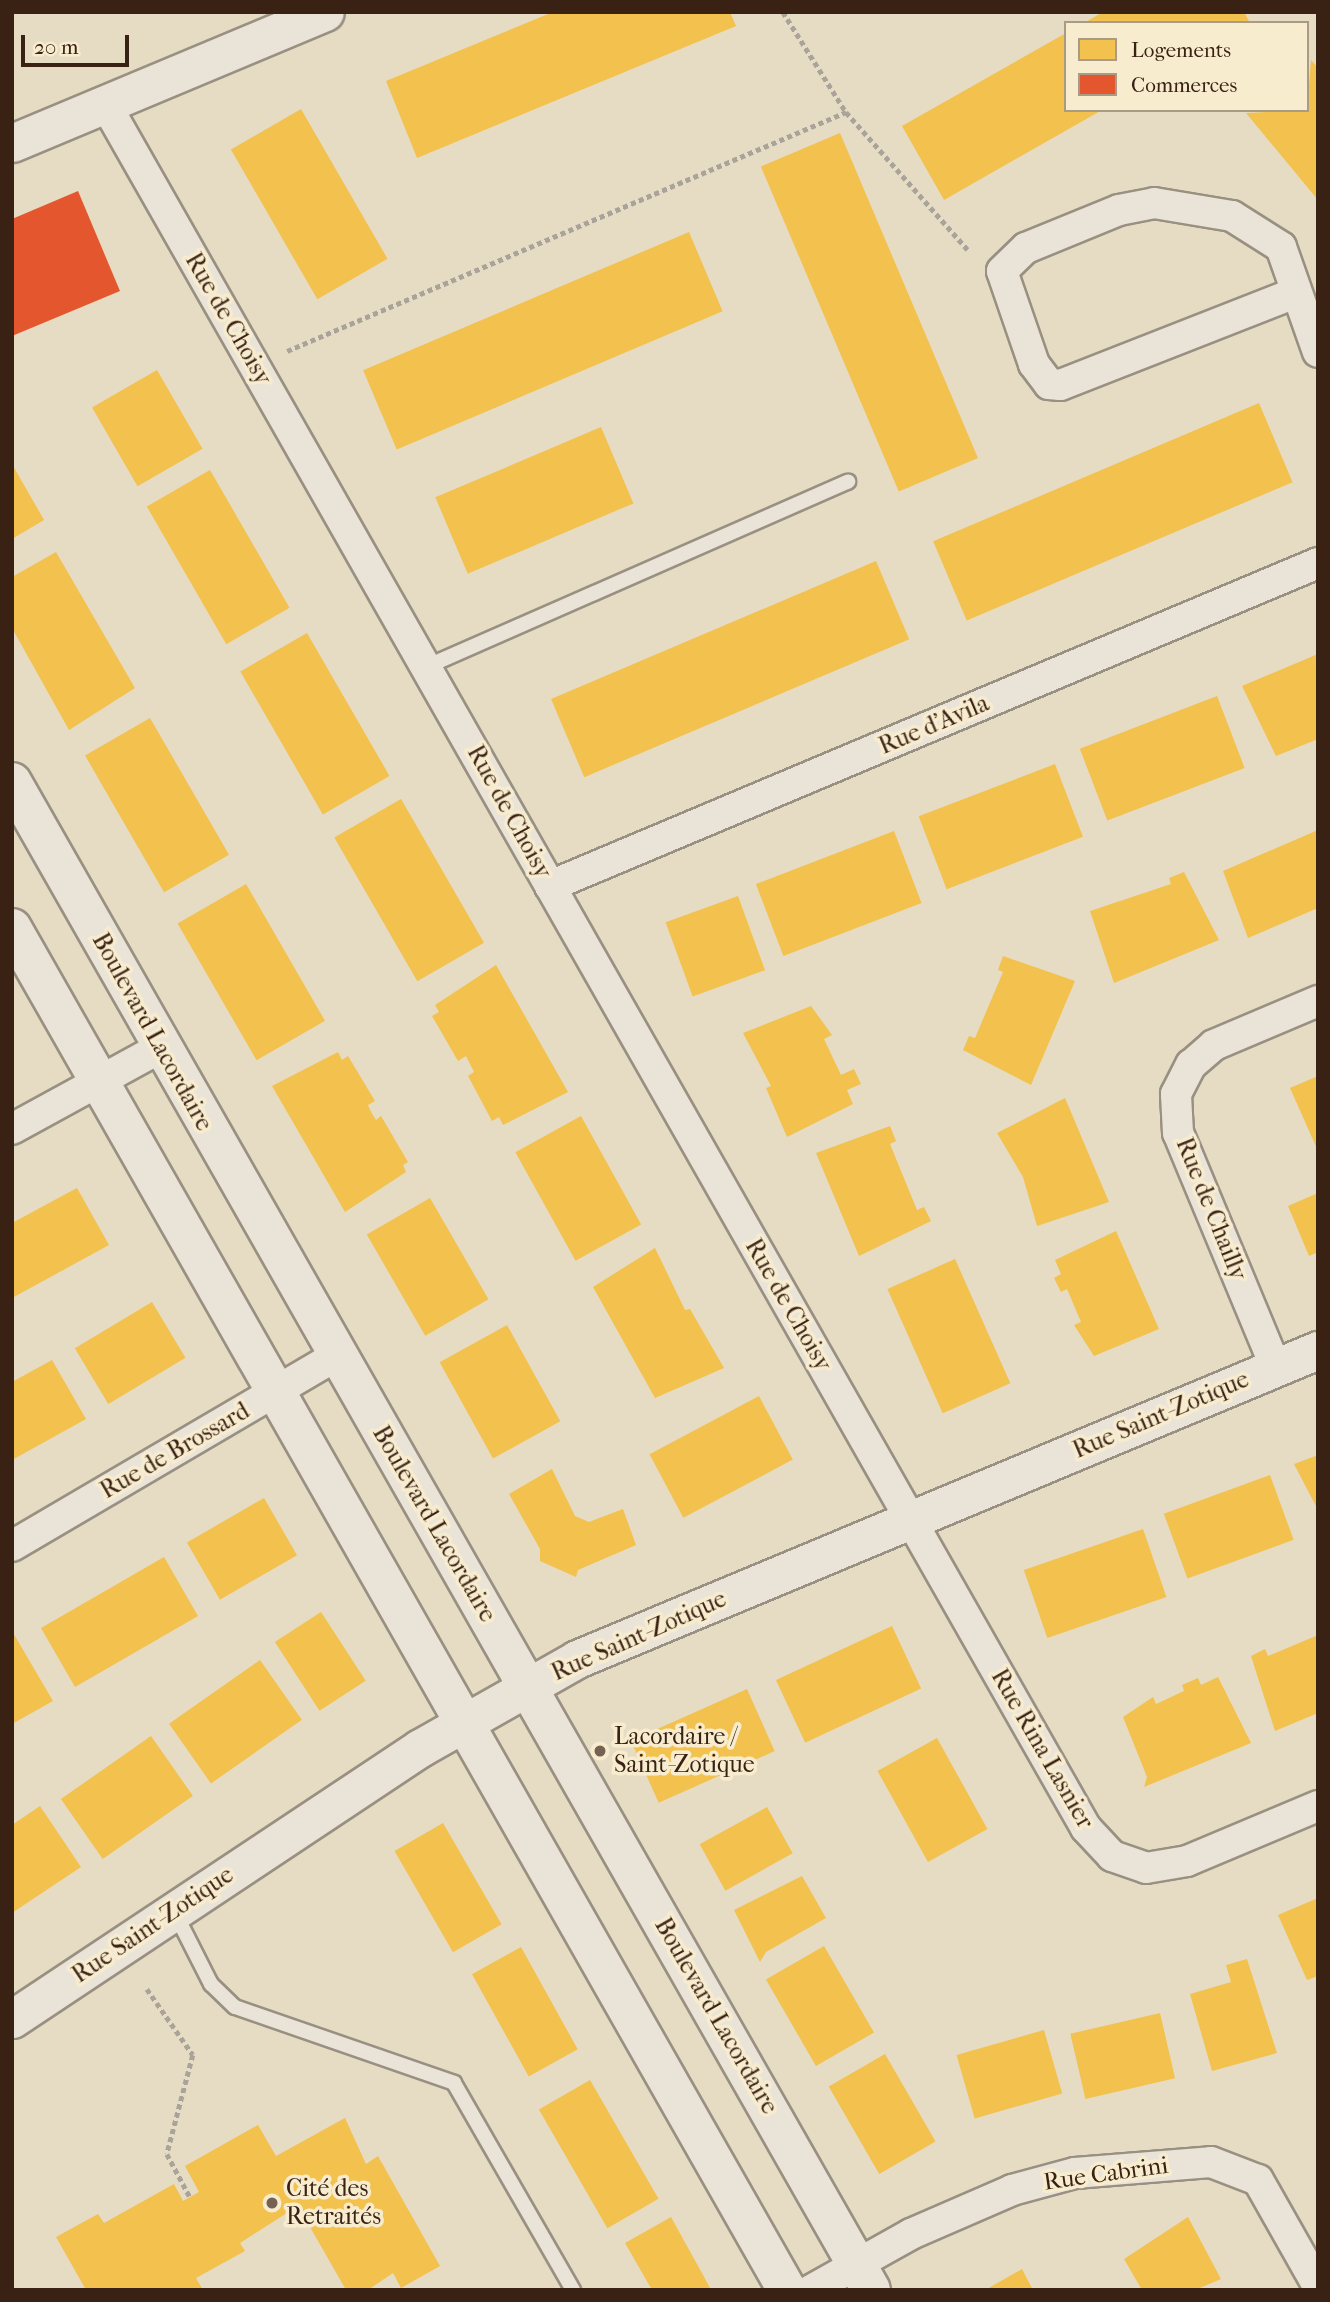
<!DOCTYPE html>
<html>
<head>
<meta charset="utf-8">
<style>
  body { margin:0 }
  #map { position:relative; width:1330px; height:2302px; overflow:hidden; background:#e6dcc4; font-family:"IM FELL French Canon",serif }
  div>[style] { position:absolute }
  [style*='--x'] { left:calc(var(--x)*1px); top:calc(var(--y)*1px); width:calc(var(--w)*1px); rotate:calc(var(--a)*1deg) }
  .homes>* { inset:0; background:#f2c14e; transform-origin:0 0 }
  .shops>* { inset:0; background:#e4572e }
  .path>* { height:4.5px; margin-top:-2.25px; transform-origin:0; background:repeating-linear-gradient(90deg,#aaa399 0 5px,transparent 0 8.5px) }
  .roads { filter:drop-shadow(2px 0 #999081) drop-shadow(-2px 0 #999081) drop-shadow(0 2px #999081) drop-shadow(0 -2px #999081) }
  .service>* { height:14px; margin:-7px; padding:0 7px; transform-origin:7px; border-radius:7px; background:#eae4d8 }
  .minor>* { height:30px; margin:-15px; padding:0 15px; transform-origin:15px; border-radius:15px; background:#eae4d8 }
  .tertiary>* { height:37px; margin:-18.5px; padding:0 18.5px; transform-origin:18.5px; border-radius:18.5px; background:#eae4d8 }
  .secondary>* { height:38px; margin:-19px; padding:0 19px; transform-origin:19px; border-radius:19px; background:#eae4d8 }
  .dots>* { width:19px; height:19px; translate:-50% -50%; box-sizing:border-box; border:4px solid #f8eccf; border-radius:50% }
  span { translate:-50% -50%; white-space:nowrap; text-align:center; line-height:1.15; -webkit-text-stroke:7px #f8eccf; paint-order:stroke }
  .street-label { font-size:24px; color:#392114 }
  .poi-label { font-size:24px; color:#392114 }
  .left { translate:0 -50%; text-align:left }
  .frame { position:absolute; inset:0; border:14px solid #392114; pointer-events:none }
  .legend { position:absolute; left:1064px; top:21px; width:245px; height:91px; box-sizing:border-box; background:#f8eccf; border:2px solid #ac9b84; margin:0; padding:9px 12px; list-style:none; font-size:21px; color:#392114 }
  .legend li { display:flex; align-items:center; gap:14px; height:35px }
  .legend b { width:35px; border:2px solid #ac9b84 }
  .scale { position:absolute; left:21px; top:35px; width:108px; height:32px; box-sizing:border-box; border:4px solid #392114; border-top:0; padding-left:9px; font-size:21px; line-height:24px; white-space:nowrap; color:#392114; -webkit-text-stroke:5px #f8eccf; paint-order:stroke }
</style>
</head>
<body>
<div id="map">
  <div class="homes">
    <div style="clip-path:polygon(553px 12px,730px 12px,736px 26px,417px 158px,386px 81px)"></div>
    <div style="clip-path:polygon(1103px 12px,1244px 12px,1250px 23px,1084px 23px)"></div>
    <div style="clip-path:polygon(1066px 33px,1066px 110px,1102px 110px,944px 200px,902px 126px)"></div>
    <div style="clip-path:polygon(1311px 60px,1318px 68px,1318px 200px,1246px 113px,1307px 110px)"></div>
    <div style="left:301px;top:109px;width:173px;height:81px;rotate:60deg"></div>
    <div style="left:840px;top:133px;width:353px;height:86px;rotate:67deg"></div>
    <div style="left:689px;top:232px;width:86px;height:354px;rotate:67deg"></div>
    <div style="left:157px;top:370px;width:91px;height:75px;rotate:60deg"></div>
    <div style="left:1259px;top:403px;width:86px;height:354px;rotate:67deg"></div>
    <div style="left:601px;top:427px;width:83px;height:180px;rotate:67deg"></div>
    <div style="clip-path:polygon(12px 464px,44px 520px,12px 539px)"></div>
    <div style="left:210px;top:470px;width:159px;height:73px;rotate:60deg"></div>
    <div style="clip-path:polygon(56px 552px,135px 688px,69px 730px,12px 628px,12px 577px)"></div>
    <div style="left:876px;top:561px;width:85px;height:353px;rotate:67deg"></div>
    <div style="left:307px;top:633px;width:165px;height:77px;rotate:60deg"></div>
    <div style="clip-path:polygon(1318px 654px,1318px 739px,1276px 756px,1242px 686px)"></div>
    <div style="left:1217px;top:696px;width:77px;height:147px;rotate:69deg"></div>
    <div style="left:150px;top:718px;width:158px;height:75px;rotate:60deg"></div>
    <div style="left:1055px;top:764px;width:78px;height:146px;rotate:69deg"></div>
    <div style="left:401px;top:799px;width:166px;height:77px;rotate:60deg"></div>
    <div style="clip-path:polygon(1318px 830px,1318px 908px,1248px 938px,1223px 871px)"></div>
    <div style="left:894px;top:831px;width:77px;height:148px;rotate:69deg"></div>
    <div style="clip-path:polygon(1184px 872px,1219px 940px,1114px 983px,1090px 911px,1171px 884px,1169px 878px)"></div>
    <div style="left:246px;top:884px;width:158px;height:79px;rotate:60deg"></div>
    <div style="left:738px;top:896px;width:79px;height:77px;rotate:70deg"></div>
    <div style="clip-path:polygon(1003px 956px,1075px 981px,1031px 1085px,963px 1050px,969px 1036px,975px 1038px,1003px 972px,998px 970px)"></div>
    <div style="clip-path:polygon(496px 965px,568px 1092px,503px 1125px,499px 1117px,492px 1121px,468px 1076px,474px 1072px,466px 1056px,458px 1061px,432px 1016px,439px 1012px,435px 1005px)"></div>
    <div style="clip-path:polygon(811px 1006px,832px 1035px,824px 1039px,841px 1075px,854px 1069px,861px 1084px,847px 1090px,853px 1104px,787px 1137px,766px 1088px,771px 1086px,743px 1033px)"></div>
    <div style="clip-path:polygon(338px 1052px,342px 1060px,348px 1056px,375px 1101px,368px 1105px,371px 1112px,376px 1120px,381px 1116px,408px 1162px,403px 1165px,406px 1172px,345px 1212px,272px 1086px)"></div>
    <div style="clip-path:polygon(1318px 1076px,1318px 1151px,1290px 1088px)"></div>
    <div style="clip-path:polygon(1065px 1098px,1109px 1202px,1037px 1226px,1023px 1177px,997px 1133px)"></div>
    <div style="left:581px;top:1116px;width:124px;height:75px;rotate:61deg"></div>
    <div style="clip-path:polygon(890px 1126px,896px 1141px,890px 1144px,917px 1210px,924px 1207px,931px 1221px,859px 1256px,816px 1153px)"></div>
    <div style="clip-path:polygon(77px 1188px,109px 1245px,12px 1298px,12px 1223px)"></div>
    <div style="clip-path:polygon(1318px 1193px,1318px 1252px,1309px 1256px,1288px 1206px)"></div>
    <div style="left:430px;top:1198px;width:117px;height:73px;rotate:60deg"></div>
    <div style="clip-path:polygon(1116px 1231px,1159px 1329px,1094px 1356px,1074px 1325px,1081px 1322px,1067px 1289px,1061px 1292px,1054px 1278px,1061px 1274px,1055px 1260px)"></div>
    <div style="clip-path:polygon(655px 1248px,685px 1310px,690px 1309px,724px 1368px,655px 1398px,593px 1287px)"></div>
    <div style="left:955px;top:1259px;width:136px;height:74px;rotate:66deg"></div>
    <div style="left:152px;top:1302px;width:65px;height:90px;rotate:59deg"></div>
    <div style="left:507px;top:1325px;width:110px;height:77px;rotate:61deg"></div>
    <div style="clip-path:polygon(52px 1360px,86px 1419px,12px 1460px,12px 1382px)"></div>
    <div style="left:759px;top:1396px;width:72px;height:124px;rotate:62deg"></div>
    <div style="clip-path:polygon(1318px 1455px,1318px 1510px,1294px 1464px)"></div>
    <div style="clip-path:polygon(552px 1469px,575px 1516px,589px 1522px,623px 1509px,636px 1545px,578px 1570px,576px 1577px,540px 1561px,540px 1549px,509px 1494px)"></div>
    <div style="left:1270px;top:1475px;width:69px;height:113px;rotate:70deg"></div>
    <div style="left:264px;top:1498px;width:66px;height:89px;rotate:60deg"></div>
    <div style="left:1143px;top:1529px;width:72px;height:126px;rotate:71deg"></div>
    <div style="left:164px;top:1557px;width:68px;height:142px;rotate:60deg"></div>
    <div style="left:321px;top:1612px;width:82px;height:55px;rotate:57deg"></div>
    <div style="left:892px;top:1626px;width:69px;height:128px;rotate:65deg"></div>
    <div style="clip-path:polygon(12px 1631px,53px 1701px,12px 1724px)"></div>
    <div style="clip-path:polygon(1318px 1635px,1318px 1713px,1275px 1731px,1251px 1656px,1265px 1649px,1268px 1656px)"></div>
    <div style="left:260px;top:1660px;width:73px;height:111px;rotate:55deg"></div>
    <div style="clip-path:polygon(1218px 1677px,1251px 1743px,1144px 1787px,1147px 1777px,1123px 1717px,1153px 1697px,1156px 1704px,1184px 1691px,1182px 1685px,1198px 1678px,1201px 1685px)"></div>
    <div style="left:747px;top:1689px;width:68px;height:127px;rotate:66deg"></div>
    <div style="left:151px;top:1736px;width:73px;height:110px;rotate:55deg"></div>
    <div style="left:937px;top:1738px;width:104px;height:68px;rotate:61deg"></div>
    <div style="clip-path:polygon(40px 1806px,81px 1867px,12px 1913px,12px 1825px)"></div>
    <div style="left:767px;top:1807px;width:53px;height:77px;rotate:61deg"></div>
    <div style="left:443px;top:1823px;width:117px;height:56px;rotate:60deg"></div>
    <div style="clip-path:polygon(802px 1876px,826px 1918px,766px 1952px,760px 1962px,734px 1910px)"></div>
    <div style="clip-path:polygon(1318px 1898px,1318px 1976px,1307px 1980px,1278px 1915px)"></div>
    <div style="left:824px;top:1946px;width:100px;height:67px;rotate:60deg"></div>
    <div style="left:521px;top:1947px;width:117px;height:56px;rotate:61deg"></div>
    <div style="clip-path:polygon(1247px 1959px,1277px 2053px,1212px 2071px,1190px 1994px,1231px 1982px,1226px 1965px)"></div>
    <div style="left:1160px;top:2013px;width:67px;height:92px;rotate:77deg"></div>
    <div style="left:1044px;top:2030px;width:66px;height:91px;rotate:74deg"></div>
    <div style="left:885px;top:2054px;width:101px;height:65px;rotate:60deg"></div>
    <div style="left:590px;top:2080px;width:137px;height:59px;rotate:60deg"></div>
    <div style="clip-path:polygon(345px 2118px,366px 2164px,378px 2156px,440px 2266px,401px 2288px,393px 2273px,368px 2290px,346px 2290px,298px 2206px,240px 2243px,245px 2251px,196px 2278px,203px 2290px,86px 2290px,56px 2237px,98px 2214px,104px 2223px,174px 2184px,183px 2201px,190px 2197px,199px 2192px,185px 2166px,258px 2125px,276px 2156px)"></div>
    <div style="clip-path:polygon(671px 2217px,703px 2275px,711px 2290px,652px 2290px,625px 2243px)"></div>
    <div style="clip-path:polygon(1188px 2217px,1221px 2279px,1195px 2290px,1142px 2290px,1124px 2259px)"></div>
    <div style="clip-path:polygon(1022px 2269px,1033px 2290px,985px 2290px)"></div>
  </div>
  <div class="shops">
    <div style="clip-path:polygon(78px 191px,120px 291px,12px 336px,12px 219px)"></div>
  </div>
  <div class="path">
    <div style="--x:783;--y:12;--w:118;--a:57.8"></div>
    <div style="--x:287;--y:351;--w:608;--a:-23.15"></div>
    <div style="--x:846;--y:112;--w:186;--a:48.5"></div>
    <div style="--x:147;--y:1989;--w:80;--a:55.1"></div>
    <div style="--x:193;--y:2055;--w:102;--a:104.7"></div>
    <div style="--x:167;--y:2154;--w:49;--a:61.9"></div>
  </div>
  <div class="roads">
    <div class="service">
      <div style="--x:428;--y:666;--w:459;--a:-23.7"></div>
      <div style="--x:175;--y:1913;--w:80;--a:63.1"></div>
      <div style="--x:211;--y:1984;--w:33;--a:44"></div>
      <div style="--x:235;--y:2007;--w:232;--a:19.1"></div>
      <div style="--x:454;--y:2083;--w:239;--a:60.1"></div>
    </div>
    <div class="minor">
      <div style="--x:106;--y:105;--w:1982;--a:60.37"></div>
      <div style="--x:1086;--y:1828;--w:38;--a:47"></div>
      <div style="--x:1112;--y:1856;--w:36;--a:19"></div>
      <div style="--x:1146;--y:1868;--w:42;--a:-9.7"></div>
      <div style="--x:1187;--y:1861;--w:142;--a:-22.8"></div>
      <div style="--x:1295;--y:293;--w:252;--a:158.6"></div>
      <div style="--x:1060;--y:385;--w:11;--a:-175"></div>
      <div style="--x:1049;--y:384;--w:25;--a:-127"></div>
      <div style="--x:1034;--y:364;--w:98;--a:-109"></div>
      <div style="--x:1002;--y:271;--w:33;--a:-44"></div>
      <div style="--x:1026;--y:248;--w:100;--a:-22.2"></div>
      <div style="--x:1119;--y:210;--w:36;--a:-11"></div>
      <div style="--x:1154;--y:203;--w:79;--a:9.5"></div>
      <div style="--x:1232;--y:216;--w:58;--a:32.3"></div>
      <div style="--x:1281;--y:247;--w:111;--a:70.6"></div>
      <div style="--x:550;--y:886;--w:833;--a:-22.81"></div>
      <div style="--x:12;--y:1129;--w:169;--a:-28.7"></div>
      <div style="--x:1276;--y:1368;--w:255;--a:-112.6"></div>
      <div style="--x:1178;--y:1133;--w:39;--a:-93"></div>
      <div style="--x:1176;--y:1094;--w:33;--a:-63"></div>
      <div style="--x:1191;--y:1065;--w:30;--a:-41"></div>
      <div style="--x:1214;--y:1045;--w:113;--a:-22.9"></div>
      <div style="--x:12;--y:1546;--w:377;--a:-30.4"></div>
      <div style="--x:811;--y:2290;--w:115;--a:-29.2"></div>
      <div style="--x:911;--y:2234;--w:110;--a:-23.5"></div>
      <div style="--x:1012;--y:2190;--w:65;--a:-15.1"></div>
      <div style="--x:1075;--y:2173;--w:136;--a:-4.6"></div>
      <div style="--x:1211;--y:2162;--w:50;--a:21"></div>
      <div style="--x:1258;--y:2180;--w:122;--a:60.5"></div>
    </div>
    <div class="tertiary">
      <div style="--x:12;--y:143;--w:339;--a:-22.7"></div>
      <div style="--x:12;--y:2019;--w:490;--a:-33.6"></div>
      <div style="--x:420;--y:1748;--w:180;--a:-29.5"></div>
      <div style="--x:577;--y:1659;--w:803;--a:-22.64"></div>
    </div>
    <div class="secondary">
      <div style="--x:12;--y:782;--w:1735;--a:60.33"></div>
      <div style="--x:12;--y:928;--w:1567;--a:60.36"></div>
    </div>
  </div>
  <div class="dots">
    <div style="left:600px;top:1751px;background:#766252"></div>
    <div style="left:272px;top:2203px;background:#766252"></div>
  </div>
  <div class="street-label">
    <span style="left:228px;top:319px;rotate:60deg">Rue de Choisy</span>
    <span style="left:934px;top:725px;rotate:-23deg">Rue d'Avila</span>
    <span style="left:509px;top:812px;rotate:61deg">Rue de Choisy</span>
    <span style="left:152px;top:1032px;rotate:61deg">Boulevard Lacordaire</span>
    <span style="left:1211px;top:1209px;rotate:68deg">Rue de Chailly</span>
    <span style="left:788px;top:1305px;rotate:60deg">Rue de Choisy</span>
    <span style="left:1161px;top:1415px;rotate:-23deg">Rue Saint-Zotique</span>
    <span style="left:175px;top:1451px;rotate:-30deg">Rue de Brossard</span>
    <span style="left:434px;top:1524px;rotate:60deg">Boulevard Lacordaire</span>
    <span style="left:639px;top:1636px;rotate:-24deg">Rue Saint-Zotique</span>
    <span style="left:1042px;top:1749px;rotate:60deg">Rue Rina Lasnier</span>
    <span style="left:153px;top:1925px;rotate:-34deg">Rue Saint-Zotique</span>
    <span style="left:716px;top:2016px;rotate:60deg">Boulevard Lacordaire</span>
    <span style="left:1106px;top:2174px;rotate:-8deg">Rue Cabrini</span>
  </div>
  <div class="poi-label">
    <span class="left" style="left:614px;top:1751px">Lacordaire /<br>Saint-Zotique</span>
    <span class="left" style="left:286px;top:2203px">Cité des<br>Retraités</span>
  </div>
  <div class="frame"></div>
  <ul class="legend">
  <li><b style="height:19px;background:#f2c14e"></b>Logements</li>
  <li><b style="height:19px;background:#e4572e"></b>Commerces</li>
  </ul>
  <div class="scale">20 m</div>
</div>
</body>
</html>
